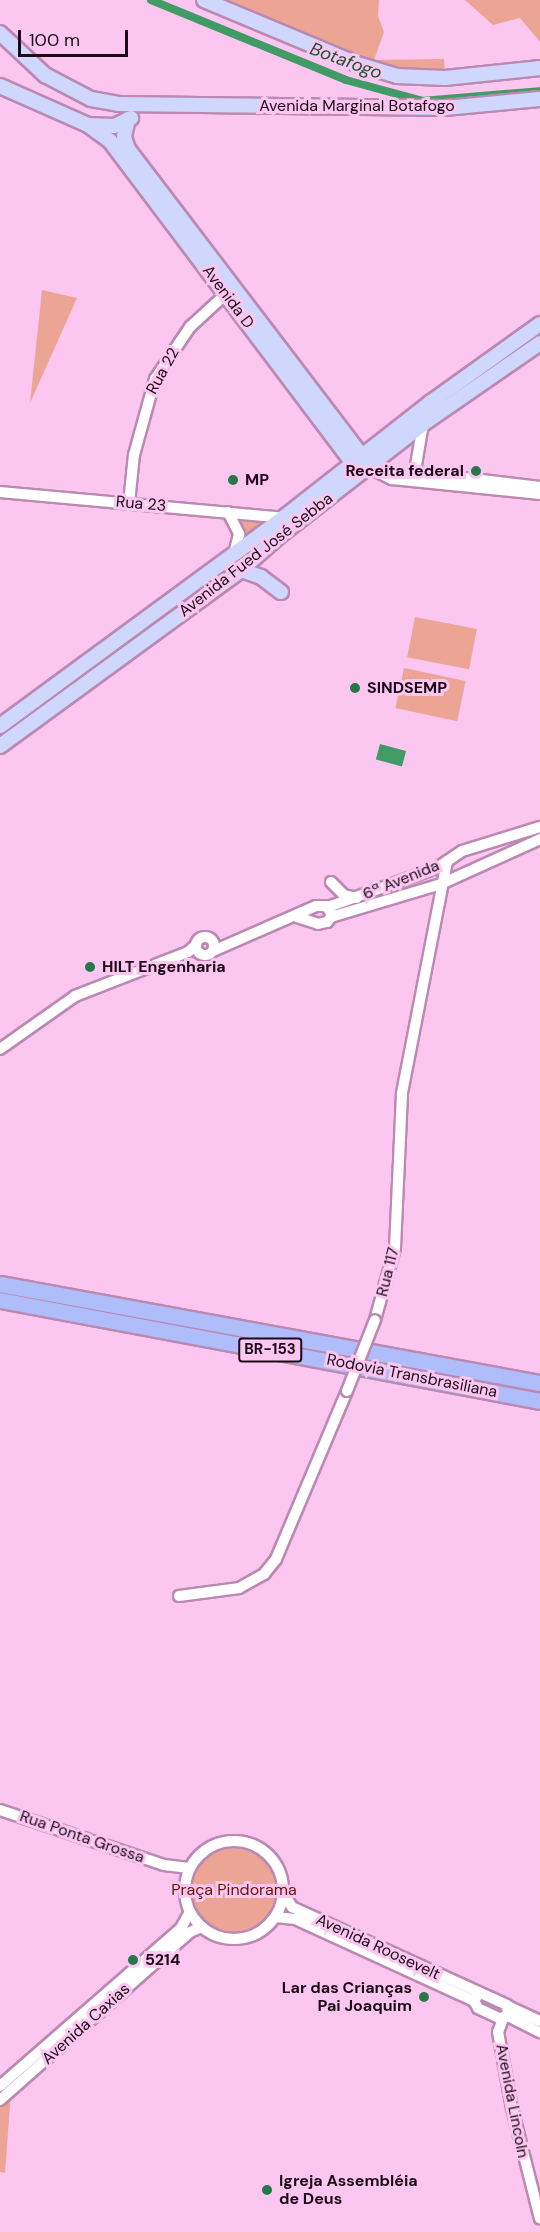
<!DOCTYPE html>
<html>
<head>
<meta charset="utf-8">
<style>
  body { margin:0 }
  #map { position:relative; width:540px; height:2232px; overflow:hidden; background:#fbc6f0; font-family:"DM Sans",sans-serif }
  div>[style] { position:absolute }
  [style*='--x'] { left:calc(var(--x)*1px); top:calc(var(--y)*1px); width:calc(var(--w)*1px); rotate:calc(var(--a)*1deg) }
  .green>* { inset:0; background:#eca594; transform-origin:0 0 }
  .round { border-radius:50% }
  .water>* { inset:0; background:#409b64; transform-origin:0 0 }
  .canal>* { height:8px; margin:-4px; padding:0 4px; transform-origin:4px; border-radius:4px; background:#409b64 }
  .roads { filter:drop-shadow(2px 0 #bb89b1) drop-shadow(-2px 0 #bb89b1) drop-shadow(0 2px #bb89b1) drop-shadow(0 -2px #bb89b1) }
  .minor>* { height:10px; margin:-5px; padding:0 5px; transform-origin:5px; border-radius:5px; background:#fff }
  .minor>.ring { margin:-5px; padding:0; box-sizing:content-box; background:none; border:10px solid #fff; border-radius:50% }
  .major>* { height:14px; margin:-7px; padding:0 7px; transform-origin:7px; border-radius:7px; background:#cfd7fc }
  .highway>* { height:15px; margin:-7.5px; padding:0 7.5px; transform-origin:7.5px; border-radius:7.5px; background:#afbdfa }
  .bridges { filter:drop-shadow(2px 0 #bb89b1) drop-shadow(-2px 0 #bb89b1) drop-shadow(0 2px #bb89b1) drop-shadow(0 -2px #bb89b1) }
  .minor-bridge>* { height:10px; margin:-5px; padding:0 5px; transform-origin:5px; border-radius:5px; background:#fff }
  .dots>* { width:16px; height:16px; translate:-50% -50%; box-sizing:border-box; border:3px solid #fbc6f0; border-radius:50% }
  span { translate:-50% -50%; white-space:nowrap; text-align:center; line-height:1.15; -webkit-text-stroke:6px #fbc6f0; paint-order:stroke }
  .shield-label span { padding:2px 4px; background:#fbc6f0; border:2px solid; border-radius:4px; -webkit-text-stroke-width:0 }
  .shield-label { font-size:15px; color:#1c0a19; font-weight:700 }
  .street-label { font-size:16px; color:#1c0a19 }
  .poi-label { font-size:16px; color:#1c0a19; font-weight:700 }
  .right { translate:-100% -50%; text-align:right }
  .left { translate:0 -50%; text-align:left }
  .park-label { font-size:16px; color:#610 }
  .water-label { font-size:18px; color:#125530; font-style:italic }
  .scale { position:absolute; left:18px; top:30px; width:110px; height:27px; box-sizing:border-box; border:3px solid #1c0a19; border-top:0; padding-left:8px; font-size:18px; line-height:21px; white-space:nowrap; color:#1c0a19; -webkit-text-stroke:4px #fbc6f0; paint-order:stroke }
</style>
</head>
<body>
<div id="map">
  <div class="green">
    <div style="clip-path:polygon(224px 0,379px 0,378px 16px,384px 32px,374px 60px,444px 59px,445px 78px,397px 76px,241px 14px)"></div>
    <div style="clip-path:polygon(465px 0,540px 0,540px 42px,520px 18px,493px 25px)"></div>
    <div style="clip-path:polygon(42px 290px,77px 298px,30px 403px)"></div>
    <div style="clip-path:polygon(236px 514px,275px 519px,242px 544px)"></div>
    <div style="left:415px;top:617px;width:63px;height:41px;rotate:11deg"></div>
    <div style="left:404px;top:668px;width:63px;height:41px;rotate:12deg"></div>
    <div class="round" style="left:192px;top:1848px;width:84px;height:84px"></div>
    <div style="clip-path:polygon(11px 2091px,5px 2173px,0 2172px,0 2100px)"></div>
  </div>
  <div class="water">
    <div style="left:380px;top:744px;width:27px;height:16px;rotate:15deg"></div>
  </div>
  <div class="canal">
    <div style="--x:151;--y:0;--w:211;--a:22.3"></div>
    <div style="--x:346;--y:80;--w:79;--a:15.4"></div>
    <div style="--x:422;--y:101;--w:118;--a:-4.8"></div>
  </div>
  <div class="roads">
    <div class="minor">
      <div style="--x:368;--y:467;--w:27;--a:27"></div>
      <div style="--x:392;--y:479;--w:149;--a:5.8"></div>
      <div style="--x:415;--y:472;--w:126;--a:6.8"></div>
      <div style="--x:414;--y:477;--w:54;--a:-80.4"></div>
      <div style="--x:0;--y:492;--w:284;--a:5.2"></div>
      <div style="--x:129;--y:503;--w:48;--a:-84.1"></div>
      <div style="--x:134;--y:455;--w:79;--a:-74.6"></div>
      <div style="--x:155;--y:379;--w:63;--a:-56.1"></div>
      <div style="--x:190;--y:327;--w:50;--a:-42.6"></div>
      <div style="--x:228;--y:512;--w:25;--a:63"></div>
      <div style="--x:239;--y:534;--w:21;--a:104"></div>
      <div style="--x:331;--y:882;--w:18;--a:45"></div>
      <div style="--x:344;--y:895;--w:13;--a:13"></div>
      <div style="--x:328;--y:907;--w:116;--a:-19.7"></div>
      <div style="--x:437;--y:868;--w:30;--a:-34"></div>
      <div style="--x:462;--y:851;--w:82;--a:-17.1"></div>
      <div style="--x:297;--y:917;--w:22;--a:18"></div>
      <div style="--x:318;--y:924;--w:9;--a:-13"></div>
      <div style="--x:327;--y:922;--w:6;--a:-51"></div>
      <div style="--x:331;--y:917;--w:115;--a:-16.7"></div>
      <div style="--x:441;--y:884;--w:109;--a:-24.4"></div>
      <div class="ring" style="left:196px;top:937px;width:8px;height:8px"></div>
      <div style="--x:213;--y:951;--w:112;--a:-23.6"></div>
      <div style="--x:316;--y:906;--w:10;--a:0"></div>
      <div style="--x:326;--y:906;--w:9;--a:54"></div>
      <div style="--x:0;--y:1049;--w:92;--a:-35.2"></div>
      <div style="--x:75;--y:996;--w:121;--a:-21.3"></div>
      <div style="--x:188;--y:952;--w:11;--a:-41"></div>
      <div style="--x:375;--y:1320;--w:75;--a:-74.5"></div>
      <div style="--x:395;--y:1248;--w:155;--a:-87.4"></div>
      <div style="--x:402;--y:1093;--w:236;--a:-79"></div>
      <div style="--x:179;--y:1596;--w:61;--a:-7.6"></div>
      <div style="--x:239;--y:1588;--w:29;--a:-29"></div>
      <div style="--x:264;--y:1574;--w:19;--a:-51"></div>
      <div style="--x:276;--y:1559;--w:182;--a:-67.1"></div>
      <div style="--x:0;--y:1810;--w:173;--a:18.5"></div>
      <div style="--x:164;--y:1865;--w:25;--a:7"></div>
      <div class="ring" style="left:185px;top:1841px;width:88px;height:88px"></div>
      <div style="--x:283;--y:1893;--w:17;--a:57"></div>
      <div style="--x:292;--y:1907;--w:236;--a:24.5"></div>
      <div style="--x:507;--y:2005;--w:11;--a:85"></div>
      <div style="--x:508;--y:2016;--w:9;--a:167"></div>
      <div style="--x:499;--y:2018;--w:23;--a:-155"></div>
      <div style="--x:478;--y:2008;--w:8;--a:-120"></div>
      <div style="--x:474;--y:2001;--w:9;--a:-58"></div>
      <div style="--x:275;--y:1917;--w:20;--a:6"></div>
      <div style="--x:295;--y:1919;--w:197;--a:24.6"></div>
      <div style="--x:510;--y:2007;--w:33;--a:25"></div>
      <div style="--x:508;--y:2016;--w:36;--a:27"></div>
      <div style="--x:503;--y:2019;--w:14;--a:111"></div>
      <div style="--x:498;--y:2032;--w:77;--a:79.6"></div>
      <div style="--x:512;--y:2108;--w:114;--a:75.8"></div>
      <div style="--x:0;--y:2086;--w:240;--a:-41.1"></div>
      <div style="--x:181;--y:1928;--w:18;--a:-61"></div>
      <div style="--x:0;--y:2100;--w:254;--a:-41.5"></div>
      <div style="--x:190;--y:1932;--w:13;--a:-23"></div>
    </div>
    <div class="major">
      <div style="--x:204;--y:0;--w:166;--a:22.7"></div>
      <div style="--x:357;--y:64;--w:42;--a:16.7"></div>
      <div style="--x:397;--y:76;--w:48;--a:2.4"></div>
      <div style="--x:445;--y:78;--w:96;--a:-6"></div>
      <div style="--x:0;--y:33;--w:62;--a:43"></div>
      <div style="--x:45;--y:75;--w:52;--a:27.6"></div>
      <div style="--x:91;--y:99;--w:28;--a:10"></div>
      <div style="--x:119;--y:104;--w:326;--a:0.7"></div>
      <div style="--x:445;--y:108;--w:95;--a:-5.4"></div>
      <div style="--x:0;--y:86;--w:96;--a:23.9"></div>
      <div style="--x:88;--y:125;--w:26;--a:2"></div>
      <div style="--x:114;--y:126;--w:19;--a:-25"></div>
      <div style="--x:128;--y:119;--w:18;--a:103"></div>
      <div style="--x:124;--y:137;--w:13;--a:72"></div>
      <div style="--x:128;--y:149;--w:385;--a:52.7"></div>
      <div style="--x:88;--y:125;--w:27;--a:36"></div>
      <div style="--x:110;--y:141;--w:403;--a:53"></div>
      <div style="--x:353;--y:463;--w:7;--a:16"></div>
      <div style="--x:241;--y:570;--w:21;--a:19"></div>
      <div style="--x:261;--y:577;--w:25;--a:37"></div>
      <div style="--x:0;--y:726;--w:351;--a:-36.3"></div>
      <div style="--x:283;--y:518;--w:188;--a:-38.1"></div>
      <div style="--x:431;--y:402;--w:134;--a:-35.6"></div>
      <div style="--x:0;--y:746;--w:298;--a:-36.1"></div>
      <div style="--x:241;--y:570;--w:50;--a:-41.7"></div>
      <div style="--x:278;--y:537;--w:184;--a:-37.9"></div>
      <div style="--x:423;--y:424;--w:142;--a:-34.7"></div>
    </div>
    <div class="highway">
      <div style="--x:0;--y:1284;--w:549;--a:10.39"></div>
      <div style="--x:0;--y:1300;--w:549;--a:10.59"></div>
    </div>
  </div>
  <div class="bridges">
    <div class="minor-bridge">
      <div style="--x:347;--y:1391;--w:76;--a:-68.5"></div>
    </div>
  </div>
  <div class="dots">
    <div style="left:476px;top:471px;background:#277849"></div>
    <div style="left:233px;top:480px;background:#277849"></div>
    <div style="left:355px;top:688px;background:#277849"></div>
    <div style="left:90px;top:967px;background:#277849"></div>
    <div style="left:133px;top:1960px;background:#277849"></div>
    <div style="left:424px;top:1997px;background:#277849"></div>
    <div style="left:267px;top:2190px;background:#277849"></div>
  </div>
  <div class="shield-label">
    <span style="left:270px;top:1350px">BR-153</span>
  </div>
  <div class="street-label">
    <span style="left:357px;top:106px">Avenida Marginal Botafogo</span>
    <span style="left:228px;top:297px;rotate:53deg">Avenida D</span>
    <span style="left:163px;top:371px;rotate:-61deg">Rua 22</span>
    <span style="left:141px;top:504px;rotate:5deg">Rua 23</span>
    <span style="left:256px;top:555px;rotate:-38deg">Avenida Fued José Sebba</span>
    <span style="left:401px;top:880px;rotate:-22deg">6ª Avenida</span>
    <span style="left:388px;top:1272px;rotate:-76deg">Rua 117</span>
    <span style="left:412px;top:1376px;rotate:11deg">Rodovia Transbrasiliana</span>
    <span style="left:82px;top:1837px;rotate:19deg">Rua Ponta Grossa</span>
    <span style="left:378px;top:1947px;rotate:25deg">Avenida Roosevelt</span>
    <span style="left:86px;top:2024px;rotate:-42deg">Avenida Caxias</span>
    <span style="left:512px;top:2101px;rotate:79deg">Avenida Lincoln</span>
  </div>
  <div class="poi-label">
    <span class="right" style="left:464px;top:471px">Receita federal</span>
    <span class="left" style="left:245px;top:480px">MP</span>
    <span class="left" style="left:367px;top:688px">SINDSEMP</span>
    <span class="left" style="left:102px;top:967px">HILT Engenharia</span>
    <span class="left" style="left:145px;top:1960px">5214</span>
    <span class="right" style="left:412px;top:1997px">Lar das Crianças<br>Pai Joaquim</span>
    <span class="left" style="left:279px;top:2190px">Igreja Assembléia<br>de Deus</span>
  </div>
  <div class="park-label">
    <span style="left:234px;top:1890px">Praça Pindorama</span>
  </div>
  <div class="water-label">
    <span style="left:346px;top:61px;rotate:20deg">Botafogo</span>
  </div>
  <div class="scale">100 m</div>
</div>
</body>
</html>
